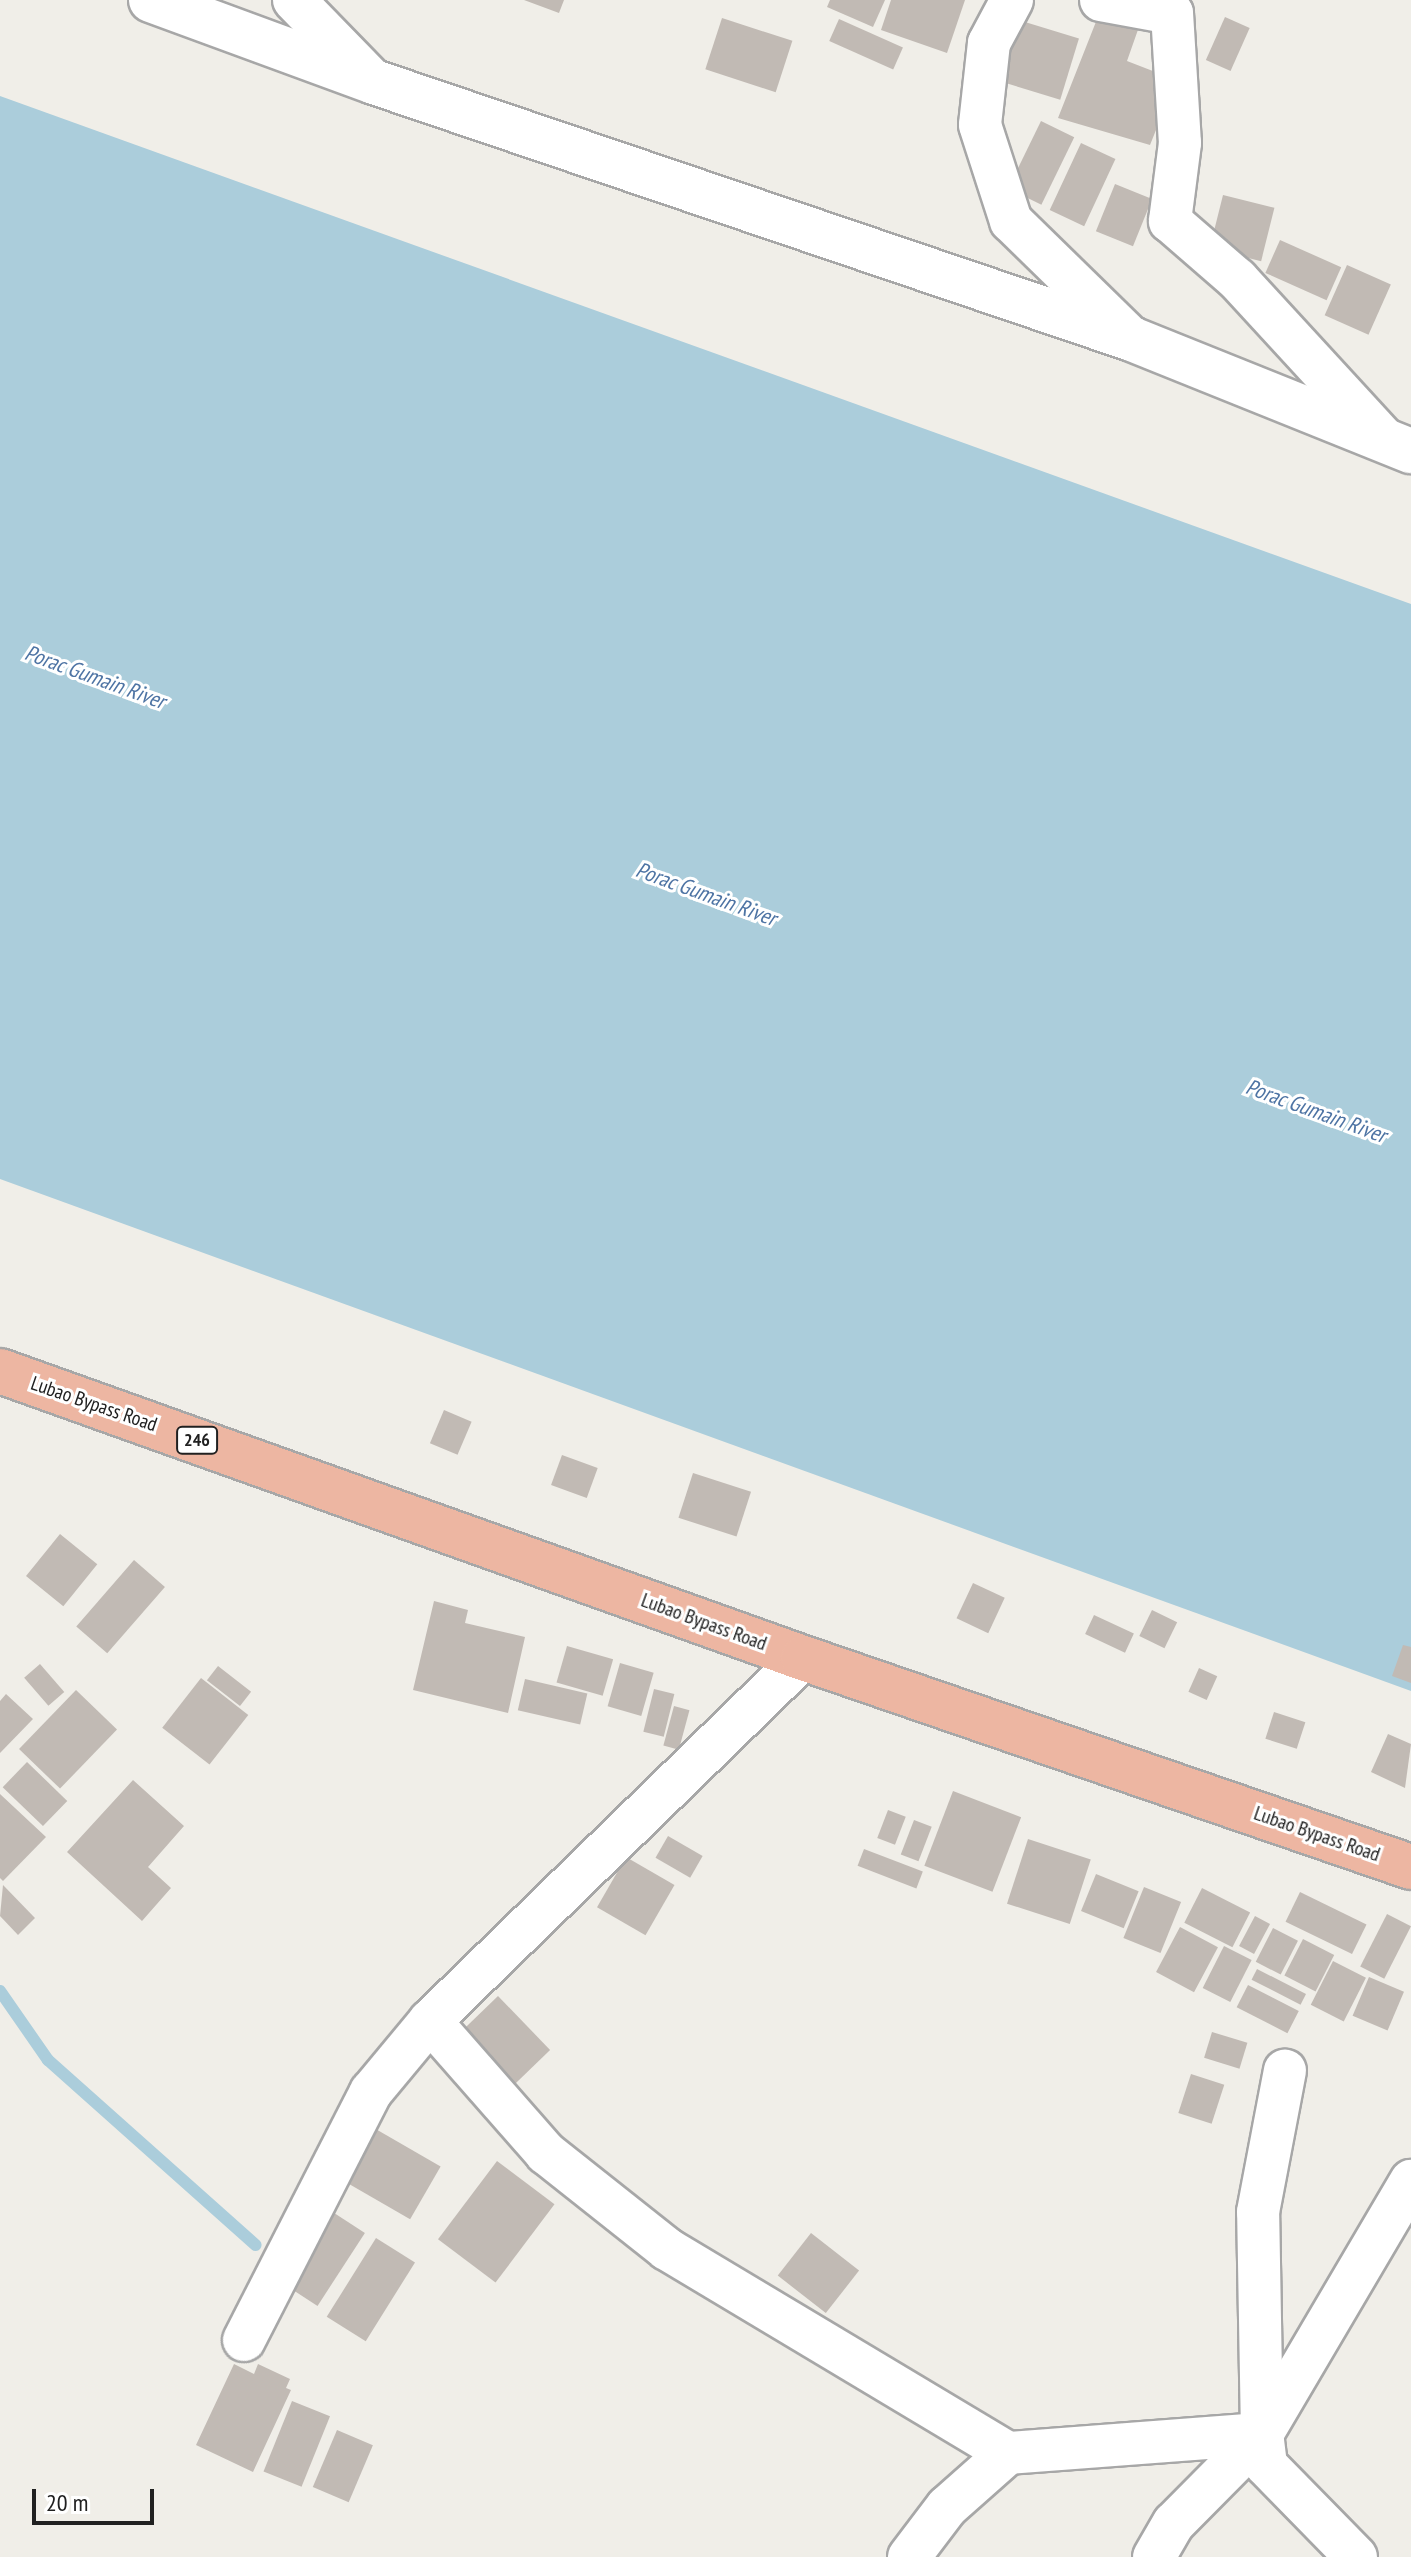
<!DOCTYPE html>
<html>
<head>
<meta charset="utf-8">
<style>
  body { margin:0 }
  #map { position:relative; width:1411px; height:2557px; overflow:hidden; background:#f0eee8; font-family:"PT Sans Narrow",sans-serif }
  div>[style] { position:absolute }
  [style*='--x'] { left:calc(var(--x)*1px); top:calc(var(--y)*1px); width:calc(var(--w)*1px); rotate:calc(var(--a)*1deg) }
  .water>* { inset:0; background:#abcddb }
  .stream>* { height:12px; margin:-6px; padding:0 6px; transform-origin:6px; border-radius:6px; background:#abcddb }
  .building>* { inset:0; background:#c1bab4; transform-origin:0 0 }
  .roads { filter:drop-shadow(2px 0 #a7a7a7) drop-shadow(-2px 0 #a7a7a7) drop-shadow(0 2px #a7a7a7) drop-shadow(0 -2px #a7a7a7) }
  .minor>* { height:42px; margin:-21px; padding:0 21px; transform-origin:21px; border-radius:21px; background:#fff }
  .tertiary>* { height:44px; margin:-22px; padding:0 22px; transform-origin:22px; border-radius:22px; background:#fff }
  .trunk>* { height:44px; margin:-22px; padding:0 22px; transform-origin:22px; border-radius:22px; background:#edb6a2 }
  span { translate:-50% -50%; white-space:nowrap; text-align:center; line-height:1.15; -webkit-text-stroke:6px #fff; paint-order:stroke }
  .shield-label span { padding:2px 6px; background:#fff; border:2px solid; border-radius:6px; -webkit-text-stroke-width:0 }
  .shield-label { font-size:18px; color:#202020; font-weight:700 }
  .street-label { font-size:20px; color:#202020 }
  .water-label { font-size:22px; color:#4e74a4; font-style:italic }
  .scale { position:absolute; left:32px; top:2489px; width:122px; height:36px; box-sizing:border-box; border:4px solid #202020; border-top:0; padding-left:10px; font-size:24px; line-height:28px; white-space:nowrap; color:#202020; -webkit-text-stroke:6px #fff; paint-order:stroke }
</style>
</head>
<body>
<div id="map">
  <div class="water">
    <div style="clip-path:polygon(0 96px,1411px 604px,1411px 1691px,0 1179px)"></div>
  </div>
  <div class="stream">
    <div style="--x:0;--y:1991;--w:84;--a:55.2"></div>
    <div style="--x:48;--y:2060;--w:278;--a:41.7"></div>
  </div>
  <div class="building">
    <div style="clip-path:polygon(524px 0,564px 0,559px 13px)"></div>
    <div style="clip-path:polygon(830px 0,885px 0,873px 27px,827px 7px)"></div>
    <div style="clip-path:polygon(891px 0,965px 0,947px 53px,881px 30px)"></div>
    <div style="clip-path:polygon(1101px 9px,1140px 24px,1127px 61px,1176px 80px,1150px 145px,1058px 118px)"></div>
    <div style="left:1225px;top:17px;width:27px;height:47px;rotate:24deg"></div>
    <div style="left:722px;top:18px;width:74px;height:54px;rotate:18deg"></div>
    <div style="left:1012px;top:18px;width:70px;height:64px;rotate:17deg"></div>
    <div style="left:839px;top:19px;width:70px;height:24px;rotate:24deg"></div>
    <div style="left:1041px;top:121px;width:37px;height:75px;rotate:26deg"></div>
    <div style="left:1081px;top:143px;width:38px;height:74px;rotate:25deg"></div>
    <div style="left:1115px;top:184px;width:40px;height:51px;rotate:22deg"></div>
    <div style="left:1223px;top:195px;width:53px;height:55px;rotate:14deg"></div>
    <div style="left:1280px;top:240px;width:67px;height:36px;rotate:24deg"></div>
    <div style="left:1347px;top:265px;width:48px;height:55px;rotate:24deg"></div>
    <div style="left:444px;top:1410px;width:30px;height:36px;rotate:23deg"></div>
    <div style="left:562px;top:1455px;width:38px;height:32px;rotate:20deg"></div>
    <div style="left:693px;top:1473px;width:61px;height:47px;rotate:18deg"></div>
    <div style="left:60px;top:1534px;width:48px;height:54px;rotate:39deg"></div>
    <div style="left:134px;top:1560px;width:41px;height:88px;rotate:41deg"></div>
    <div style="left:973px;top:1583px;width:35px;height:39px;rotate:25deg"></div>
    <div style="clip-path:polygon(434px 1601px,468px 1610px,465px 1623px,525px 1637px,508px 1713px,413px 1690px)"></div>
    <div style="left:1152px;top:1610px;width:28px;height:29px;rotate:26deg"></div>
    <div style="left:1094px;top:1615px;width:44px;height:21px;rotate:25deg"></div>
    <div style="clip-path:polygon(1403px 1645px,1411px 1647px,1411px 1683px,1392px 1676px)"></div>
    <div style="left:567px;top:1646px;width:48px;height:38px;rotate:16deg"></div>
    <div style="left:620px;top:1663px;width:35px;height:45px;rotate:16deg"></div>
    <div style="left:40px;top:1664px;width:37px;height:21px;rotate:49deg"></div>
    <div style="left:218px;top:1666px;width:42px;height:18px;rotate:38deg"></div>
    <div style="left:1199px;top:1668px;width:20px;height:26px;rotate:24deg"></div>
    <div style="left:201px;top:1678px;width:60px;height:63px;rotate:38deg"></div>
    <div style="left:525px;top:1679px;width:64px;height:32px;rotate:13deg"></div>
    <div style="left:654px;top:1689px;width:21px;height:44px;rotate:14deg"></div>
    <div style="left:76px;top:1690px;width:57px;height:82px;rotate:44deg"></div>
    <div style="clip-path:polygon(6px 1694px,33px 1719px,0 1753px,0 1701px)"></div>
    <div style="left:674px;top:1706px;width:16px;height:41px;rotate:15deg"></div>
    <div style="left:1274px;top:1712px;width:33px;height:28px;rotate:18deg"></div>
    <div style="clip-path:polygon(1388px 1734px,1411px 1744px,1405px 1788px,1371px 1772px)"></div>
    <div style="left:27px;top:1762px;width:56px;height:35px;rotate:44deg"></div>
    <div style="clip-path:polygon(133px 1780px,184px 1826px,148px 1867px,171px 1888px,142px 1921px,67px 1852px)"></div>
    <div style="left:953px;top:1791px;width:73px;height:80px;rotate:21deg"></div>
    <div style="clip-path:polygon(0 1794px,46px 1837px,3px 1881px,0 1878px)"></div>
    <div style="left:888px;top:1810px;width:19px;height:30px;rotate:21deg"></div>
    <div style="left:914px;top:1820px;width:19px;height:37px;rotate:21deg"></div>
    <div style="left:668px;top:1836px;width:40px;height:25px;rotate:30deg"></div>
    <div style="left:1028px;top:1839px;width:66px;height:68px;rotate:18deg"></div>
    <div style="left:864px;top:1849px;width:63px;height:18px;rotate:21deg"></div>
    <div style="left:626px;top:1857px;width:56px;height:58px;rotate:30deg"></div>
    <div style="left:1096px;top:1874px;width:46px;height:40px;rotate:22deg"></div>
    <div style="clip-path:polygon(3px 1885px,35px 1918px,18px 1935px,0 1916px)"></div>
    <div style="left:1144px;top:1887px;width:40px;height:55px;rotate:22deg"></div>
    <div style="left:1202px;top:1888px;width:54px;height:39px;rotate:27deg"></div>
    <div style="left:1300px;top:1892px;width:74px;height:33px;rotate:26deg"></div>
    <div style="left:1387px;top:1914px;width:27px;height:59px;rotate:27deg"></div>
    <div style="left:1255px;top:1916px;width:17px;height:34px;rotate:28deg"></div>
    <div style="left:1180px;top:1927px;width:43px;height:51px;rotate:28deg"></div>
    <div style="left:1273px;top:1928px;width:28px;height:38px;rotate:27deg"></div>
    <div style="left:1303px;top:1939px;width:35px;height:41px;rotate:27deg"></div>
    <div style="left:1224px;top:1946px;width:31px;height:47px;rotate:27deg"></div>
    <div style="left:1333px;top:1961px;width:37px;height:49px;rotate:27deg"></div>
    <div style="left:1257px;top:1969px;width:55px;height:12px;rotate:27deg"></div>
    <div style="left:1369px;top:1977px;width:38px;height:42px;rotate:23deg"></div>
    <div style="left:1248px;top:1985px;width:57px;height:25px;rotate:27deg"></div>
    <div style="left:498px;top:1996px;width:75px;height:50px;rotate:46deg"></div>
    <div style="left:1212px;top:2032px;width:37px;height:27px;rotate:17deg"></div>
    <div style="left:1191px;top:2074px;width:35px;height:41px;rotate:18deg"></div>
    <div style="left:367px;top:2124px;width:85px;height:61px;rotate:30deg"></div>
    <div style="left:497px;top:2161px;width:72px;height:98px;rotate:37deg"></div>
    <div style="left:328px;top:2209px;width:44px;height:87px;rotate:33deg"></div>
    <div style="left:811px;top:2233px;width:61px;height:54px;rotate:38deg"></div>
    <div style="left:376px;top:2238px;width:46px;height:93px;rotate:32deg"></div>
    <div style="clip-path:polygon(234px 2364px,254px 2374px,258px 2364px,290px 2379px,286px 2388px,291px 2390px,253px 2472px,196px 2445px)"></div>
    <div style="left:292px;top:2401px;width:41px;height:76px;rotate:22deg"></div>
    <div style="left:337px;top:2430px;width:39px;height:62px;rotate:23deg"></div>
  </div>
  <div class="roads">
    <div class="minor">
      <div style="--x:294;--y:0;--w:115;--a:45.7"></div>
      <div style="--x:1012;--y:0;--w:49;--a:118.1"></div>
      <div style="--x:989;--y:43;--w:82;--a:96.3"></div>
      <div style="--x:980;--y:125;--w:101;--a:72.1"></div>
      <div style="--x:1011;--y:221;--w:169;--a:44.3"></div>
      <div style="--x:1101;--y:0;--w:72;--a:10.4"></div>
      <div style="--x:1172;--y:13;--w:130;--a:86.5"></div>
      <div style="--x:1180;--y:143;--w:79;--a:97.3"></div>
      <div style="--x:1170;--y:221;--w:89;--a:40.9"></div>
      <div style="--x:1237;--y:279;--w:217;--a:47.4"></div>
      <div style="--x:430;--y:2021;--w:176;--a:48.7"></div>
      <div style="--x:546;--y:2153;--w:154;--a:38.4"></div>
      <div style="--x:667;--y:2249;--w:397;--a:30.9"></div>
      <div style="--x:1008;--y:2453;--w:255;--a:-4.3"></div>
      <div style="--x:244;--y:2340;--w:279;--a:-62.9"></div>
      <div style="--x:371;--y:2092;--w:92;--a:-50.3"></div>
      <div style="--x:430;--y:2021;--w:520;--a:-44.22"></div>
      <div style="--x:909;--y:2557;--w:63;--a:-52.8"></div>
      <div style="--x:947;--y:2507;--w:81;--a:-41.5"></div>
      <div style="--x:1154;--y:2557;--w:39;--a:-60"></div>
      <div style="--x:1174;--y:2523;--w:125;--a:-45.3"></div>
      <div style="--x:1262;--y:2434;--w:222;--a:-91"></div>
      <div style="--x:1258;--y:2212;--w:144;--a:-79.2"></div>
      <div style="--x:1356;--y:2557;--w:129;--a:-134.4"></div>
      <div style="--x:1266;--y:2465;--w:31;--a:-97"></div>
      <div style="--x:1262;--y:2434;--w:294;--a:-59.5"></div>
    </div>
    <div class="tertiary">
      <div style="--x:151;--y:0;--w:238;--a:20.2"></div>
      <div style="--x:374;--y:82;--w:800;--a:18.73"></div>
      <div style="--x:1132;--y:339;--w:301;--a:21.9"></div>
    </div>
    <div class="trunk">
      <div style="--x:0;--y:1371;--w:853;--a:19.67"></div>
      <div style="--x:803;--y:1658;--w:643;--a:18.97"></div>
    </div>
  </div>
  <div class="shield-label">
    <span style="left:197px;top:1440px">246</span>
  </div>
  <div class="street-label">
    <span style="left:94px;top:1404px;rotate:19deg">Lubao Bypass Road</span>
    <span style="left:704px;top:1622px;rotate:20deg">Lubao Bypass Road</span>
    <span style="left:1317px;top:1834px;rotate:19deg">Lubao Bypass Road</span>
  </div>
  <div class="water-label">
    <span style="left:95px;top:677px;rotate:20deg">Porac Gumain River</span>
    <span style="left:706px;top:894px;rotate:20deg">Porac Gumain River</span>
    <span style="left:1316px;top:1111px;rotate:20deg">Porac Gumain River</span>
  </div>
  <div class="scale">20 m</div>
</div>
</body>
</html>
